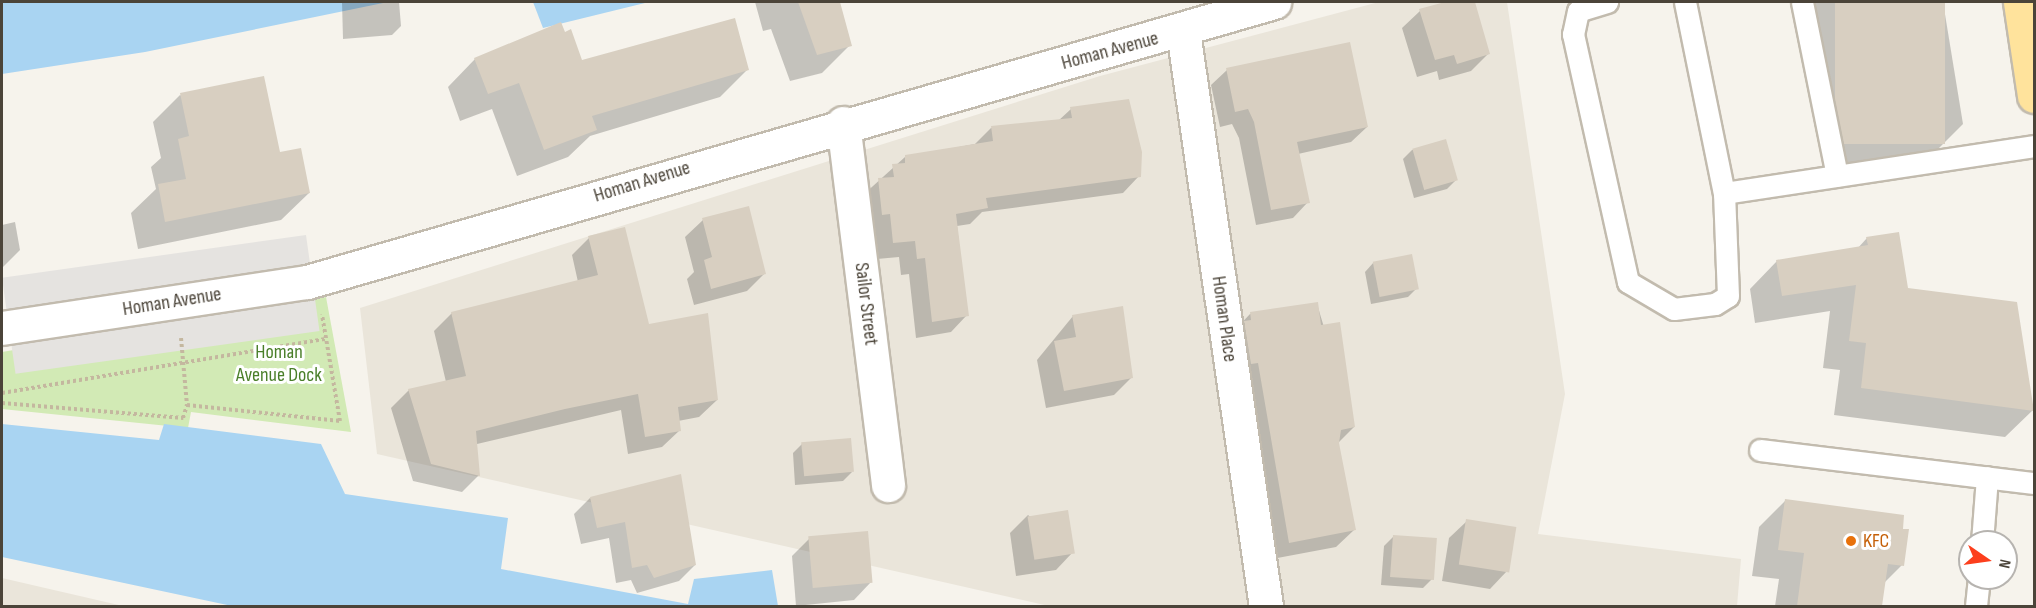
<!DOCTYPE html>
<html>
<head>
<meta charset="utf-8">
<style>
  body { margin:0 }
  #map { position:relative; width:2036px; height:608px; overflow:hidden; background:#f6f3ec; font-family:"Sofia Sans Condensed",sans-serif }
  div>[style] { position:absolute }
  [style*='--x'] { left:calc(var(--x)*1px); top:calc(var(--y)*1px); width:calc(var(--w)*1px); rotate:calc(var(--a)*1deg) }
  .residential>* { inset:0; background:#eae5da }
  .green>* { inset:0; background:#d2eab5 }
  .parking>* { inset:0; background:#e5e3e0; transform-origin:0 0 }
  .water>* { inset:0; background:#a9d4f2 }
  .shadow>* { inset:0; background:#0003 }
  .building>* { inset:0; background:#d8cfc1; transform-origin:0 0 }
  .path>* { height:4px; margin-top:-2px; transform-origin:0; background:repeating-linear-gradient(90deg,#c4b79f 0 3px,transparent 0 6px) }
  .roads { filter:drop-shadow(2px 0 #c2bbae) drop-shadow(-2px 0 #c2bbae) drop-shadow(0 2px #c2bbae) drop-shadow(0 -2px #c2bbae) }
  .service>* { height:21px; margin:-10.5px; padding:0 10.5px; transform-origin:10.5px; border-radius:10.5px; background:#fff }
  .minor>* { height:33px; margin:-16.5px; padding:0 16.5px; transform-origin:16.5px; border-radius:16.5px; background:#fff }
  .primary>* { height:33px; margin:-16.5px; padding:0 16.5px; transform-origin:16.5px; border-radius:16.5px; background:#ffe39c }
  .dots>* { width:16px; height:16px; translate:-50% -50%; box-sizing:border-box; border:3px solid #fff; border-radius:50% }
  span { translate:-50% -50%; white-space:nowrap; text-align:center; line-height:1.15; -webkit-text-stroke:6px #fff; paint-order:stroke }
  .street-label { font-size:20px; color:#4b4439 }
  .park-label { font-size:20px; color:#4a7f2a }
  .food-label { font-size:20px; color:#c56008 }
  .left { translate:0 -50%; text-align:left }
  .frame { position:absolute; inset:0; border:3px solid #4b4439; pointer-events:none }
  .north { position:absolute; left:1958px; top:530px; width:60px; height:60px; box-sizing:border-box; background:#fff; border:2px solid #b7b4b0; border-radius:50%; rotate:103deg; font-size:16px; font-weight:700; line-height:24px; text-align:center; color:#4b4439 }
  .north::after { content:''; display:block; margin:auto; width:21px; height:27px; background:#fc3f1d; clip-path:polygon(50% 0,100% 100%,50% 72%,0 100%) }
</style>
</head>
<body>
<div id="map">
  <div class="residential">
    <div style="clip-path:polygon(1379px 2px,1507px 2px,1565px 394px,1538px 534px,1741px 559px,1737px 606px,1049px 606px,377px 454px,360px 308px,1100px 76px)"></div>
    <div style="clip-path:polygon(2px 578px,123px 606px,2px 606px)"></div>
  </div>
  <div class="green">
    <div style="clip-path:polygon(326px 297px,351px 432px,191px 412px,188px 428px,2px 409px,2px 352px)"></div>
  </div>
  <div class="parking">
    <div style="left:306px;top:235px;width:97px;height:307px;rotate:82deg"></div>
  </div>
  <div class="water">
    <div style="clip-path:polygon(2px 2px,388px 2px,145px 52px,2px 74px)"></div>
    <div style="clip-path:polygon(533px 2px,649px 2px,543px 28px)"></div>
    <div style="clip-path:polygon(2px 424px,159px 440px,164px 424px,321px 444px,345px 494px,508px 518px,501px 569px,688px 604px,694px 579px,772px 570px,778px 606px,232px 606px,2px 557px)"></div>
  </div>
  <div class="shadow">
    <div style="clip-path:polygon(342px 2px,399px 2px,401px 26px,392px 35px,343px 39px)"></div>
    <div style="clip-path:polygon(755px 2px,837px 2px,850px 45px,822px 73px,790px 81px,771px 29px,763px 31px)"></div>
    <div style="clip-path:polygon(1451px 2px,1473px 2px,1489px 53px,1471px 71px,1439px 80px,1437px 71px,1417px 77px,1402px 28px,1420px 11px)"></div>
    <div style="clip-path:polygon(1803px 2px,1943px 2px,1963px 124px,1936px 151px,1831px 169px)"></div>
    <div style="clip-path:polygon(475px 59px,581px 62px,747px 70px,720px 97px,590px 136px,568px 157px,517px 176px,492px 109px,460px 121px,448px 87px)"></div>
    <div style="clip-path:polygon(1227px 70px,1367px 127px,1351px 142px,1298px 154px,1308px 202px,1293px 218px,1256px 225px,1239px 138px,1232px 124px,1220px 127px,1211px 85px)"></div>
    <div style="clip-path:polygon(180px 95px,279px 154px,309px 193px,281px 220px,138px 249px,131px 213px,156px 189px,151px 167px,161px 158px,153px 122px)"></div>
    <div style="clip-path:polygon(1071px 109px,1139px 176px,1123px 193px,982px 212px,970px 224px,957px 226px,967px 315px,951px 332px,916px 338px,909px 274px,901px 275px,899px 257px,877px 259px,862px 196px,905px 157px,975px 144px,991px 128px,1058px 121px)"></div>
    <div style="clip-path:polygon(1445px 141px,1456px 180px,1447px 189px,1414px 198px,1403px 159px,1412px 150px)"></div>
    <div style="clip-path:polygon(703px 220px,765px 273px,747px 291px,694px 305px,687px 279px,694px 272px,685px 237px)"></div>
    <div style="clip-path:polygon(15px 222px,20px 250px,2px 268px,2px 225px)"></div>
    <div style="clip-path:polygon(589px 238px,648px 325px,717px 400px,699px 417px,678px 421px,680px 430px,662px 447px,628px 454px,621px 410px,477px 444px,473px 451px,479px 475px,462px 492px,413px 481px,391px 408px,409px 390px,446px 382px,434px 331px,452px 313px,578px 282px,572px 255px)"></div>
    <div style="clip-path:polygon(1867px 238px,1907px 289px,2033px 410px,2005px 437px,1834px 415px,1840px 370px,1823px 368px,1830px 311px,1755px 323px,1750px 289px,1777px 261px,1857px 249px)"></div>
    <div style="clip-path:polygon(1374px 262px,1417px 288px,1408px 297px,1371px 304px,1365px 272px)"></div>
    <div style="clip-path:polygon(1317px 304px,1354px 427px,1338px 443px,1354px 530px,1336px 547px,1272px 559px,1233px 332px,1250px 314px)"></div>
    <div style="clip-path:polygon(1073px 316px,1131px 378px,1114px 395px,1046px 408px,1037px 360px)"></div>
    <div style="clip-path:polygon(802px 444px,852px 472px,843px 481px,795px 485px,793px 453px)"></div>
    <div style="clip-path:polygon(590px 498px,695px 565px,679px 581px,637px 593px,631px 580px,616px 583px,609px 538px,581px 544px,574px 514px)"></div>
    <div style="clip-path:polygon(1785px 501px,1902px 565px,1884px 583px,1881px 606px,1775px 606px,1779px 579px,1752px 576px,1759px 527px)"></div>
    <div style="clip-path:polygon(1028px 515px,1073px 552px,1056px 570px,1016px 576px,1010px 533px)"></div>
    <div style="clip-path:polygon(1467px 521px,1507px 571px,1490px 589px,1442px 581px,1449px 538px)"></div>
    <div style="clip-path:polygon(1393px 537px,1432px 579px,1423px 588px,1381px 585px,1384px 546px)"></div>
    <div style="clip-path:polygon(809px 539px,871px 582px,854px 600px,796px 606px,792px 556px)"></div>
  </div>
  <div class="building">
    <div style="clip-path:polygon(798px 2px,840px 2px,852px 46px,817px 55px)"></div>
    <div style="clip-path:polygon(1445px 2px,1475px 2px,1490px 54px,1457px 64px,1454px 55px,1435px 60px,1419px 9px)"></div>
    <div style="left:1835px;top:2px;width:110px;height:142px"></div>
    <div style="clip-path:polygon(735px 18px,749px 70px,592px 116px,597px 130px,544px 150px,519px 83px,488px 94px,474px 58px,561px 22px,565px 32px,571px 29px,582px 60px)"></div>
    <div style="clip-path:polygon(1350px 42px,1368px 127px,1297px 142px,1310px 203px,1271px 210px,1254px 122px,1248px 109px,1235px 112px,1226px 68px)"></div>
    <div style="clip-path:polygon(264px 76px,280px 152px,301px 148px,310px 193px,165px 222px,158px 184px,186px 179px,178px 139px,189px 136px,180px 93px)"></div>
    <div style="clip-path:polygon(1129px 99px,1142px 152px,1141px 177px,986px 198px,988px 208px,956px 214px,969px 316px,932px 322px,925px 258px,917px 259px,915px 241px,893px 243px,890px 214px,882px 215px,878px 178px,894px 177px,892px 164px,905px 163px,905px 155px,993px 141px,991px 126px,1072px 118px,1070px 107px)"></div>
    <div style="left:1446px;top:139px;width:43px;height:35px;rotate:74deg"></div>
    <div style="clip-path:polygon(749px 206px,766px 274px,711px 289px,704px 260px,712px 257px,702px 218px)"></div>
    <div style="clip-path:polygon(625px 227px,649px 324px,708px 313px,718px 400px,678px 407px,681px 431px,645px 437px,638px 394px,565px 409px,476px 431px,480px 476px,431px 464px,408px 389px,466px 376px,451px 312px,598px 275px,588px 236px)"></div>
    <div style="clip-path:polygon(1899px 232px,1908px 288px,2017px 302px,2034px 411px,1861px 388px,1866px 343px,1849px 341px,1856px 285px,1782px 296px,1776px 260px,1868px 245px,1866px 237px)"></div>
    <div style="left:1412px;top:254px;width:36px;height:40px;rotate:79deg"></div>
    <div style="clip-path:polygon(1318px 302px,1321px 325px,1340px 322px,1355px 427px,1341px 430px,1339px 443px,1356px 530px,1289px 543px,1258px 363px,1251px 364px,1244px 321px,1251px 320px,1250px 312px)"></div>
    <div style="clip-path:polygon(1123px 306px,1133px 378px,1064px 391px,1054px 341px,1076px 337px,1072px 315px)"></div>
    <div style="left:851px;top:438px;width:34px;height:50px;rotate:85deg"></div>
    <div style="clip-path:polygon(681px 474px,696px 565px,654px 578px,647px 565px,632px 568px,625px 522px,597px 528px,590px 497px)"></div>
    <div style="clip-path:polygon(1785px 499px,1904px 515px,1903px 529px,1909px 529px,1904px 566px,1888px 564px,1882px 606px,1797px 606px,1804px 553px,1778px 550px)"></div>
    <div style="left:1068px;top:510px;width:44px;height:41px;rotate:81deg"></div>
    <div style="left:1466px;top:519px;width:51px;height:46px;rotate:9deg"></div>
    <div style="left:868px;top:531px;width:52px;height:60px;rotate:85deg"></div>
    <div style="left:1393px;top:535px;width:44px;height:42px;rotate:4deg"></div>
  </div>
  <div class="path">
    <div style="--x:181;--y:338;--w:67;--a:84.9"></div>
    <div style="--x:2;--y:393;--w:328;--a:-9.5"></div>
    <div style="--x:2;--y:403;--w:182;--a:4.7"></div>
    <div style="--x:183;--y:418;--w:14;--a:-73"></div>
    <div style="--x:187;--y:405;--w:154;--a:6"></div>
    <div style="--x:340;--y:421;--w:108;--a:-99.6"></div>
  </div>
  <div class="roads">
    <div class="service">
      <div style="--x:1607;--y:2;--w:30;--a:163"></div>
      <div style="--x:1578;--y:11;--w:24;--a:102"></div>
      <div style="--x:1573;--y:34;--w:254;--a:77.5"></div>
      <div style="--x:1628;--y:282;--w:53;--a:30.4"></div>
      <div style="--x:1674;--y:309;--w:41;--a:-7"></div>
      <div style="--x:1715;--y:304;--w:15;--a:-32"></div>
      <div style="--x:1728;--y:296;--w:103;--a:-92.2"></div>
      <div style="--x:1685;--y:2;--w:195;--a:78.5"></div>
      <div style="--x:1724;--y:193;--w:314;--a:-8.6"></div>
      <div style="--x:1802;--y:2;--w:177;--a:78.6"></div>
      <div style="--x:1760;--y:450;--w:276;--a:6.9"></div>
      <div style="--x:1982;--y:542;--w:65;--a:-85.6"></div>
      <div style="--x:1976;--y:606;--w:28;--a:-84"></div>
    </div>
    <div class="minor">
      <div style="--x:1183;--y:31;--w:581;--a:81.79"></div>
      <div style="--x:843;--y:123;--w:365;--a:82.9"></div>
      <div style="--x:2;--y:328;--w:308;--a:-8.6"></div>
      <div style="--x:307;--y:282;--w:1007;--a:-16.15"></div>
    </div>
    <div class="primary">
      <div style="--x:2020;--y:2;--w:95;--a:81.5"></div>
    </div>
  </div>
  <div class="dots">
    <div style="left:1851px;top:541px;background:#e8710a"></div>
  </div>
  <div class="street-label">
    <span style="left:1110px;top:51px;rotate:-15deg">Homan Avenue</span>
    <span style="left:642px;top:182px;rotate:-17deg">Homan Avenue</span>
    <span style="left:172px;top:302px;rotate:-9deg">Homan Avenue</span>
    <span style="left:866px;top:304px;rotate:83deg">Sailor Street</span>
    <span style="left:1224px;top:319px;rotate:82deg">Homan Place</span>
  </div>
  <div class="park-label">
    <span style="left:279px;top:364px">Homan<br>Avenue Dock</span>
  </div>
  <div class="food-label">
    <span class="left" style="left:1863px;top:541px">KFC</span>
  </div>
  <div class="frame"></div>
  <div class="north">N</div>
</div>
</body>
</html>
